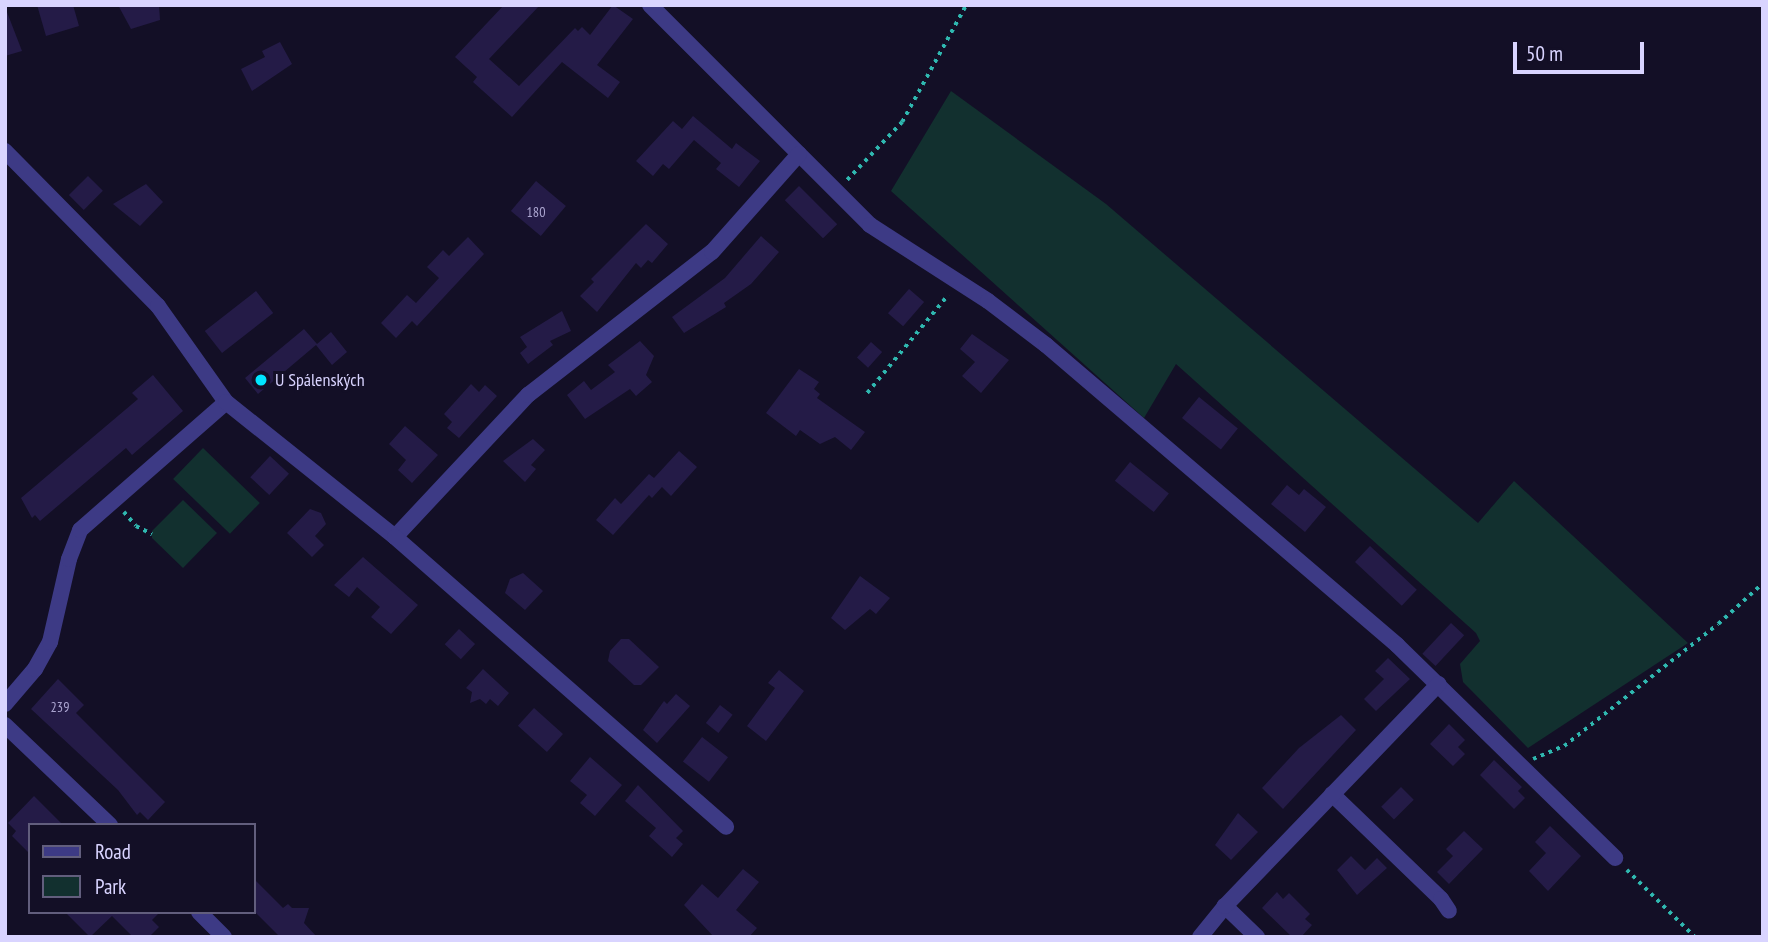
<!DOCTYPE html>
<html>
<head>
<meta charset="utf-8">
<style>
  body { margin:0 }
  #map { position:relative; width:1768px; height:942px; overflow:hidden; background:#130f26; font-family:"PT Sans Narrow",sans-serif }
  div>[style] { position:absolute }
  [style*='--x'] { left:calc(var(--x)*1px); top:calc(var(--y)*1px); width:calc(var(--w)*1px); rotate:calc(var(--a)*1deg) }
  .green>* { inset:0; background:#12302f; transform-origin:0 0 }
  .building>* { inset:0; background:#241b47; transform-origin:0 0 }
  .path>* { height:3.5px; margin-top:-1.75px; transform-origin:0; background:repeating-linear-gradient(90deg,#2fb8b0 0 3.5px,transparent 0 8.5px) }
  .street>* { height:16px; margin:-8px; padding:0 8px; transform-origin:8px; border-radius:8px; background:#3d3a85 }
  .dots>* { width:19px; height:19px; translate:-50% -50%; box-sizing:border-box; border:4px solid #130f26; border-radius:50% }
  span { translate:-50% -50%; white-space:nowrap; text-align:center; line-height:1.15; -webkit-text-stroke:6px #130f26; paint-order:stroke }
  .number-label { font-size:14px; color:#aca6d1 }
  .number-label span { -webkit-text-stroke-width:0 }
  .poi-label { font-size:18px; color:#d9d4ff }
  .left { translate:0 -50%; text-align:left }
  .frame { position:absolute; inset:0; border:7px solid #d9d4ff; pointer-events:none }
  .legend { position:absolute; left:28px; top:823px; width:228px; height:91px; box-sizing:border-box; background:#130f26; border:2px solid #625e7d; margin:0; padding:9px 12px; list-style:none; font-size:21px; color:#d9d4ff }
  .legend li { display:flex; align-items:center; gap:14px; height:35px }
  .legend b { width:35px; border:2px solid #625e7d }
  .scale { position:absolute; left:1513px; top:42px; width:131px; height:32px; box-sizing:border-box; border:4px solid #d9d4ff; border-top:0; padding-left:9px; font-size:21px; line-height:24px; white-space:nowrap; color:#d9d4ff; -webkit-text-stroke:5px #130f26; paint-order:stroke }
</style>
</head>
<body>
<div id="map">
  <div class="green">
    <div style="clip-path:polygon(951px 91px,1106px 204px,1478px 523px,1514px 481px,1688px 643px,1528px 748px,1463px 682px,1460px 664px,1480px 641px,1476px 633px,1176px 364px,1144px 418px,891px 191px)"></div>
    <div style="left:203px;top:448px;width:79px;height:43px;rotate:44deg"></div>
    <div style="clip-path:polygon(183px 500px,217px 533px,183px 568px,152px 538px,152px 531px)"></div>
  </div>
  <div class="building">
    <div style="clip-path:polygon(37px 5px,73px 5px,79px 26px,46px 36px)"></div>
    <div style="clip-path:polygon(118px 5px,159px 5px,160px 20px,131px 29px)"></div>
    <div style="clip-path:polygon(504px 5px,540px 5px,489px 59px,519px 86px,575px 28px,578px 31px,582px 27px,590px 35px,613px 5px,633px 19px,597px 65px,620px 82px,608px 98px,562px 62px,512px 117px,473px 82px,477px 77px,455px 57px)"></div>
    <div style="clip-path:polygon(5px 7px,22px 51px,5px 56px)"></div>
    <div style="clip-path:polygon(280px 42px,292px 64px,252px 91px,241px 69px,265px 57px,262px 51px)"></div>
    <div style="clip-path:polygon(693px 116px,732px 149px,736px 143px,760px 161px,739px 187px,716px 169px,721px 163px,694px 140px,669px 169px,663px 164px,653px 176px,636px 161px,673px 121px,682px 129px)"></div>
    <div style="left:88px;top:176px;width:21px;height:27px;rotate:45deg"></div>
    <div style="left:536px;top:181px;width:39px;height:39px;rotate:40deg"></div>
    <div style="clip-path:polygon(146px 184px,163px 202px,140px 226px,113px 204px)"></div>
    <div style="left:799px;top:186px;width:54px;height:20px;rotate:45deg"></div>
    <div style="clip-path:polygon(646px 224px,668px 244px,652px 263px,648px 260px,641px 268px,636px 263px,597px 312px,580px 296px,594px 282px,591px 279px)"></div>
    <div style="clip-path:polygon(761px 236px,779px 252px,751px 284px,724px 303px,726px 307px,684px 333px,672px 317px,725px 278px)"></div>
    <div style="clip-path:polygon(468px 237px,484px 254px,417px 326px,412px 321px,396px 338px,381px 323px,407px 295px,416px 303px,439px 278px,427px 267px,443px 250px,449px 256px)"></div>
    <div style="left:909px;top:289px;width:20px;height:32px;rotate:41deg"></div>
    <div style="left:256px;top:291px;width:28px;height:65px;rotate:52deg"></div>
    <div style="clip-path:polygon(562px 311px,571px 331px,550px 341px,553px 345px,528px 364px,520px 353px,527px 347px,520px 337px)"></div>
    <div style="clip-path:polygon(304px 329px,317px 344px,331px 332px,347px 352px,332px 365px,316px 345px,258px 394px,245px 378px)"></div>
    <div style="clip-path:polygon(972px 334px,1009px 360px,981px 393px,962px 376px,975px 362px,960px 349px)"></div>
    <div style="clip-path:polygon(640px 341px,654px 356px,646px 375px,652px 382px,636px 396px,630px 389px,585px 419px,567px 395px,584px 381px,591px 390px,615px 372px,608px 365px)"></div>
    <div style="left:871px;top:342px;width:15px;height:21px;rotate:42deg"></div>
    <div style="clip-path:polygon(799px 369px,819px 382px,814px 389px,820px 394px,817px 398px,865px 432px,851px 450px,835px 437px,820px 444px,800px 430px,796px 436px,766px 413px)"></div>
    <div style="clip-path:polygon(153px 375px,183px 411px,132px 455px,126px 448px,40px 521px,35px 515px,32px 518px,21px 498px,138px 399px,132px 393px)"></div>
    <div style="clip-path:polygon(471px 384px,479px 392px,485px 385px,497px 396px,459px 438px,447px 428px,452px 422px,444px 414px)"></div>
    <div style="left:1199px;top:397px;width:50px;height:27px;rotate:39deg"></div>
    <div style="clip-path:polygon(405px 426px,438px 455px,412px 483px,398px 470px,406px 460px,389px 444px)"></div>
    <div style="clip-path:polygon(533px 439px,545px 450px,531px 465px,536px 469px,525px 482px,503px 461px)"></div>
    <div style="clip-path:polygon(679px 451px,697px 467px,671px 496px,662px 487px,652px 498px,649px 495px,613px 535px,596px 520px,615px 498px,621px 504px,649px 474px,654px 478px)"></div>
    <div style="left:270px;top:456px;width:26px;height:29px;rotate:43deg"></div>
    <div style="left:1130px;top:462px;width:50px;height:24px;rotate:39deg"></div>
    <div style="clip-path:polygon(1287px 485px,1299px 495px,1304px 489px,1326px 507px,1305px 532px,1271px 504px)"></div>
    <div style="clip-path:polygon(310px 509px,321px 513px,326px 524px,315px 536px,324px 545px,312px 557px,287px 533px)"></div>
    <div style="left:1370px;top:546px;width:64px;height:22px;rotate:43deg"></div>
    <div style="clip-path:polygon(363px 557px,418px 605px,391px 634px,371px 617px,380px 607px,357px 587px,349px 597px,334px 585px)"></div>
    <div style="clip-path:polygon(523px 573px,543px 591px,525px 610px,505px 593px,510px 579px)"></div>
    <div style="clip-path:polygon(860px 576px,890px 598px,876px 614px,870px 609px,845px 630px,831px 618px)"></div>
    <div style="left:1451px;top:623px;width:18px;height:42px;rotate:43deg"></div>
    <div style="left:459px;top:629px;width:22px;height:21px;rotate:43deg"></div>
    <div style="clip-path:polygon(621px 639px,629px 639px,659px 667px,641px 685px,634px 685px,608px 661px,610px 651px)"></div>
    <div style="clip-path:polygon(1388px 658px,1410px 679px,1376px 711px,1364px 699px,1384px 679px,1375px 671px)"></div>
    <div style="clip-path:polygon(483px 669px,509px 693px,498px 706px,490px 699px,486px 704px,480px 699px,470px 703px,472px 692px,466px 688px)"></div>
    <div style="clip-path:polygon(779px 670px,804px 691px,766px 741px,747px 726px,775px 688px,768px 683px)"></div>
    <div style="clip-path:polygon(58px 679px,84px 705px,76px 713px,165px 802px,148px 820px,140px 812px,137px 815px,118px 790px,31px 709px)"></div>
    <div style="clip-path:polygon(676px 694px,690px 706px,657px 743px,643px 730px,664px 701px,667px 704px)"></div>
    <div style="left:720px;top:705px;width:16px;height:23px;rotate:38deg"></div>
    <div style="left:534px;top:708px;width:39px;height:24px;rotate:42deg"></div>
    <div style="clip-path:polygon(1341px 715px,1356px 730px,1283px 809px,1262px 788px,1299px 748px)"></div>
    <div style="clip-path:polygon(1449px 724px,1465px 740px,1458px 747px,1465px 754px,1453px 766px,1430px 744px)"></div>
    <div style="left:702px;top:737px;width:33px;height:31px;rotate:38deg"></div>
    <div style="clip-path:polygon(590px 757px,622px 785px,595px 816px,580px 803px,587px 795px,570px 781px)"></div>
    <div style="clip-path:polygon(1494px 760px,1522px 787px,1518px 791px,1525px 798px,1514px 809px,1480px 775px)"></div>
    <div style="clip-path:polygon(638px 785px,683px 831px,676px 838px,683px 844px,672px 857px,649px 836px,656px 828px,625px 801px)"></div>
    <div style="left:1401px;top:787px;width:18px;height:28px;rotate:45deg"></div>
    <div style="clip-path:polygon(34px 796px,63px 825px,30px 825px,30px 854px,12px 836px,16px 831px,8px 823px)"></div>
    <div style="clip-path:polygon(1238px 813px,1258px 832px,1231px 860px,1215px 845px)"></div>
    <div style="clip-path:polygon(1550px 826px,1581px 856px,1548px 891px,1529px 871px,1546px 853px,1535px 842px)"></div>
    <div style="clip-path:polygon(1464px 831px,1483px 849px,1449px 884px,1437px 872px,1453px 856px,1446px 849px)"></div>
    <div style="clip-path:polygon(1351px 856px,1365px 870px,1377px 858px,1387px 868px,1357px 895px,1337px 870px)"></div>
    <div style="clip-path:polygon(743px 869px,759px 882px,736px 910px,757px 928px,749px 937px,714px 937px,684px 905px,702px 884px,718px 898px)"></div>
    <div style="clip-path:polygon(254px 879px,283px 908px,288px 904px,292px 908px,309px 908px,304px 923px,317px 937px,280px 937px,254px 911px)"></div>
    <div style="clip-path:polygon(1277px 892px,1283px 899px,1289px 893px,1310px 914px,1305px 919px,1312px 925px,1301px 937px,1292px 937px,1262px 908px)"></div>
    <div style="clip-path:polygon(65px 912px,160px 912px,152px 920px,159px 927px,149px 937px,133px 937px,112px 916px,90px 937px)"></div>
  </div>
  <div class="path">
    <div style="--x:847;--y:180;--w:80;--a:-46.5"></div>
    <div style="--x:902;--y:122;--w:133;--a:-61.3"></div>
    <div style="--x:867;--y:393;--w:127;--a:-50.4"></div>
    <div style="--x:124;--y:512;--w:18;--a:49"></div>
    <div style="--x:136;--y:526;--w:18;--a:27"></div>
    <div style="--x:1533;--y:759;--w:34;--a:-23"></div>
    <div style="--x:1564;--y:746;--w:196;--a:-38.4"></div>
    <div style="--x:1718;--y:624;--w:61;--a:-42.3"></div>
    <div style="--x:1627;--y:870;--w:95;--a:44.6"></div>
  </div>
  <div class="street">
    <div style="--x:650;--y:5;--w:311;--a:45"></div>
    <div style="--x:870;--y:225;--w:140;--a:32.8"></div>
    <div style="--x:988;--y:301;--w:73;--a:37.2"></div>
    <div style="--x:1046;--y:345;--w:462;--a:40.5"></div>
    <div style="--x:1397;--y:645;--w:305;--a:44.3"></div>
    <div style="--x:5;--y:151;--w:218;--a:45.4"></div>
    <div style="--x:158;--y:306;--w:118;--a:54.7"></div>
    <div style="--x:395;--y:537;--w:195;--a:-46.9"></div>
    <div style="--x:528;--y:395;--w:233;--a:-37.9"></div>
    <div style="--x:712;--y:252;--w:131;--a:-48.4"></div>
    <div style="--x:5;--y:704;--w:46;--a:-49.4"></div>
    <div style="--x:35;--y:669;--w:31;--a:-61"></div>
    <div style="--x:50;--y:642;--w:85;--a:-77.1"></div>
    <div style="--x:69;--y:559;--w:31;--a:-69"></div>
    <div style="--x:80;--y:530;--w:194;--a:-41.2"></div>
    <div style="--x:226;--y:402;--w:216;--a:38.6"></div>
    <div style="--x:395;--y:537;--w:440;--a:41.2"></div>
    <div style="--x:5;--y:725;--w:145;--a:43.6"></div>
    <div style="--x:1332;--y:794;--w:151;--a:43.9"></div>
    <div style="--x:1441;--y:899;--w:14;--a:56"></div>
    <div style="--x:199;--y:912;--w:35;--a:45"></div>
    <div style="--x:1200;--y:937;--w:40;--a:-51"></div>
    <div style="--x:1257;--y:937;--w:45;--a:-135.9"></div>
    <div style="--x:1225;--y:906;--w:308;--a:-46.1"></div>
  </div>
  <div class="dots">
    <div style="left:261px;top:380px;background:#00e5ff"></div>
  </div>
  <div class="number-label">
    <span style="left:536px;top:212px">180</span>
    <span style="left:60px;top:707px">239</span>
  </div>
  <div class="poi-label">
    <span class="left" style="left:275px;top:380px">U Spálenských</span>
  </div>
  <div class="frame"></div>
  <ul class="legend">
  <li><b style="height:9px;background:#3d3a85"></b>Road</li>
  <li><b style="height:19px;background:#12302f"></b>Park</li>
  </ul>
  <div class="scale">50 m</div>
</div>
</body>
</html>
